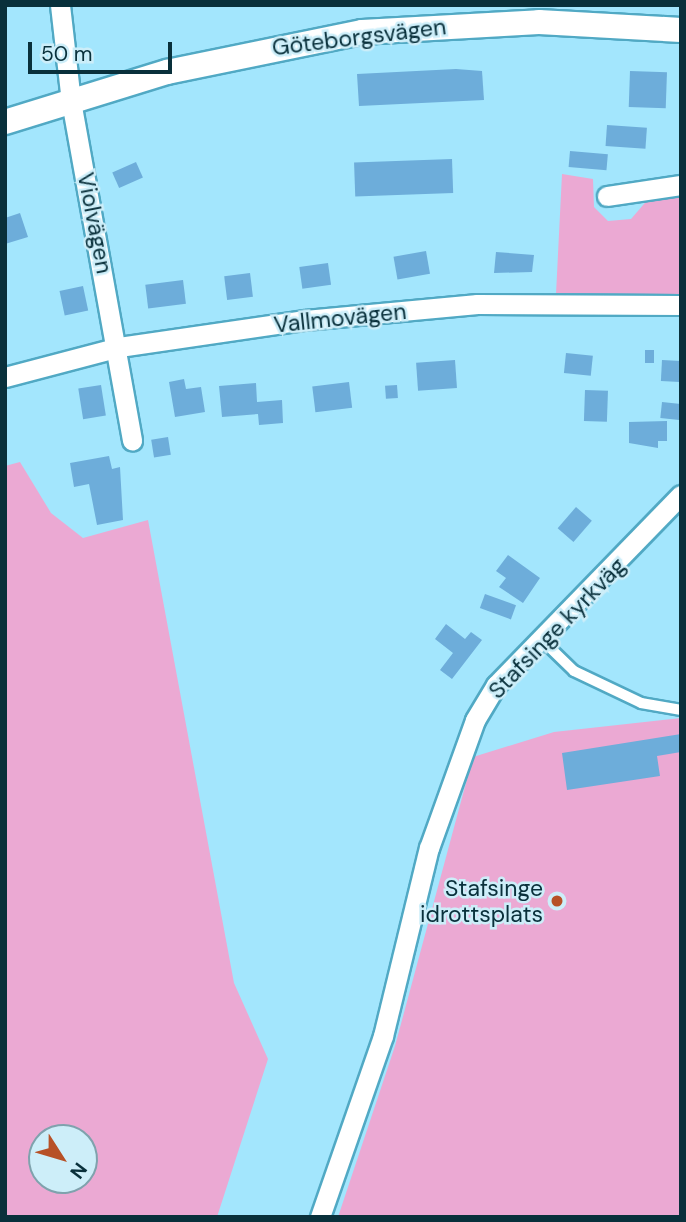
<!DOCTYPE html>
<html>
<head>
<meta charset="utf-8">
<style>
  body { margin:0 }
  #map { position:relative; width:686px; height:1222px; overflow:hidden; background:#a3e6fd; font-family:"DM Sans",sans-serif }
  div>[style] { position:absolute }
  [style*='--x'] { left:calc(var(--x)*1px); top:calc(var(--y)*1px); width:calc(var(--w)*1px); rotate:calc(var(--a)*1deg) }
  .green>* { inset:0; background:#eba9d3 }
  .building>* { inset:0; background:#6dadda; transform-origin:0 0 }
  .roads { filter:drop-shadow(2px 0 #51a9c4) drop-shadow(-2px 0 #51a9c4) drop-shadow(0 2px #51a9c4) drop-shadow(0 -2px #51a9c4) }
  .service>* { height:10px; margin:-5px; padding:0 5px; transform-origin:5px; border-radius:5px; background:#fff }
  .minor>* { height:19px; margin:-9.5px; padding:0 9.5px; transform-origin:9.5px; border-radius:9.5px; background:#fff }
  .tertiary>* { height:24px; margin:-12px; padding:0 12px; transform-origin:12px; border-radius:12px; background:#fff }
  .dots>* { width:19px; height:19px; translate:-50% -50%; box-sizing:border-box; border:4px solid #cdeef9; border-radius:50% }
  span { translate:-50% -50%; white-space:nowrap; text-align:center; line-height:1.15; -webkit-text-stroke:5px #cdeef9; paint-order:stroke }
  .street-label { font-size:23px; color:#09303b }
  .poi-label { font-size:23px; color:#09303b }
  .right { translate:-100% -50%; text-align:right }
  .frame { position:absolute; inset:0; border:7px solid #09303b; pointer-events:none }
  .north { position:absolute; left:28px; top:1124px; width:70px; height:70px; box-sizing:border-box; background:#cdeef9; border:2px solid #7fa2ad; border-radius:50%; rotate:127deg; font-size:19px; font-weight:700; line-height:28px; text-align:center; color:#09303b }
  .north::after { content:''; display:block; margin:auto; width:24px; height:32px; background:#b75127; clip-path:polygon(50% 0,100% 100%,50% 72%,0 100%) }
  .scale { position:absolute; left:28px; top:42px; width:144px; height:32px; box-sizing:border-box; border:4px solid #09303b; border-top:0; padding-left:9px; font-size:21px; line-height:24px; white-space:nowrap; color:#09303b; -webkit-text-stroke:5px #cdeef9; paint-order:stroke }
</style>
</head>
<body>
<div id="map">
  <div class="green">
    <div style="clip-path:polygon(562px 174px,593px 179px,594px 207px,608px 221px,631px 219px,650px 197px,681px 197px,681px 297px,556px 294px)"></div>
    <div style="clip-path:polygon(evenodd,20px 462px,51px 513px,83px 538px,148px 520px,234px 983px,268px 1059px,217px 1217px,5px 1217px,5px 466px,20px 462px,84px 1138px,84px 1180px,42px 1180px,42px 1138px,84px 1138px)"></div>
    <div style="clip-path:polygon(681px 718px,681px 1217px,338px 1217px,395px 1046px,473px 757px,554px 732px)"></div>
  </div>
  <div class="building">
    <div style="clip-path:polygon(456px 69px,482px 71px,484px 100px,359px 106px,357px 74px)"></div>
    <div style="left:630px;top:71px;width:37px;height:36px;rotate:2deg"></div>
    <div style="left:607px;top:125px;width:40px;height:21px;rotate:4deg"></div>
    <div style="left:570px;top:151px;width:38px;height:16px;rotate:5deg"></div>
    <div style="left:452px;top:159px;width:34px;height:98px;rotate:88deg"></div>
    <div style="left:136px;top:162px;width:17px;height:26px;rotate:66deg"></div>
    <div style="clip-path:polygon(20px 213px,28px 237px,5px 244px,5px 218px)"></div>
    <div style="left:426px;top:251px;width:23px;height:33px;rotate:80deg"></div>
    <div style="clip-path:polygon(496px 252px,534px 255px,532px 272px,494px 273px)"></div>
    <div style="left:328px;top:263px;width:22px;height:29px;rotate:82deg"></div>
    <div style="left:250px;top:273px;width:24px;height:26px;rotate:83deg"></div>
    <div style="left:183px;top:280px;width:24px;height:38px;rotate:83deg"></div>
    <div style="left:83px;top:286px;width:25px;height:24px;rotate:78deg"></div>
    <div style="left:645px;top:350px;width:9px;height:13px"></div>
    <div style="left:566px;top:353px;width:27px;height:20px;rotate:6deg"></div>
    <div style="left:455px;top:360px;width:28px;height:39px;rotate:86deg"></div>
    <div style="left:662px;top:360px;width:19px;height:21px;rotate:3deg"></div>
    <div style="clip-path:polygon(184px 379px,186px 389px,201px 387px,205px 412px,175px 417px,169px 382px)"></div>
    <div style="left:349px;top:382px;width:26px;height:37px;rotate:83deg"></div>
    <div style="clip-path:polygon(256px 383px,257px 402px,282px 400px,283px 423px,259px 425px,258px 414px,222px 417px,219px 386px)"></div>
    <div style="left:101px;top:385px;width:31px;height:23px;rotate:81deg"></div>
    <div style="left:397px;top:385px;width:13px;height:12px;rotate:86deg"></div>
    <div style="left:585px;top:390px;width:23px;height:31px;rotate:2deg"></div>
    <div style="left:662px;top:402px;width:19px;height:16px;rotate:6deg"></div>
    <div style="clip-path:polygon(667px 421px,667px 441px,658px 441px,658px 448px,629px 443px,629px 422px)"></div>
    <div style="left:168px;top:437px;width:18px;height:17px;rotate:81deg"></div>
    <div style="clip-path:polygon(109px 456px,112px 469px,120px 467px,123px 520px,97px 525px,89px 484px,74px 487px,70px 463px)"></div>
    <div style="left:576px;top:507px;width:21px;height:28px;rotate:41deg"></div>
    <div style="clip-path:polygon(508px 555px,540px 578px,523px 603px,499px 587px,506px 578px,496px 571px)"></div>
    <div style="left:485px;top:594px;width:33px;height:15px;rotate:20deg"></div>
    <div style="clip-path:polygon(446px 624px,465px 639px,471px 632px,482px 640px,452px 679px,440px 670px,453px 653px,435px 639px)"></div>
    <div style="clip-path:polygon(681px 734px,681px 752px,657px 756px,660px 776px,567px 790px,562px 753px)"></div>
  </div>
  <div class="roads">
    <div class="service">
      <div style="--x:541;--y:639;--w:46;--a:44.1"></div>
      <div style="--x:574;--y:671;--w:74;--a:25.5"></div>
      <div style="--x:641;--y:703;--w:41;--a:9.9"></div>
    </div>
    <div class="minor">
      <div style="--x:60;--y:5;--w:97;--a:83.5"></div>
      <div style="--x:71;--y:101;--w:345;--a:79.8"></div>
      <div style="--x:607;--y:196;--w:75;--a:-8.5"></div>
      <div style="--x:5;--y:377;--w:118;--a:-14.7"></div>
      <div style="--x:119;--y:347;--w:188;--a:-8.3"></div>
      <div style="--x:305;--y:320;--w:173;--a:-5.3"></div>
      <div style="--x:477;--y:304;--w:204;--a:0.3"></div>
      <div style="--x:320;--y:1217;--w:192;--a:-70.8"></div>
      <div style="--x:383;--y:1036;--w:194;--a:-76.3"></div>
      <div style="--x:429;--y:848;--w:136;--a:-70.2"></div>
      <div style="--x:475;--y:720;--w:41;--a:-59"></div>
      <div style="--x:496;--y:685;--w:265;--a:-45.8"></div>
    </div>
    <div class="tertiary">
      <div style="--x:5;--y:122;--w:170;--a:-17.2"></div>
      <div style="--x:167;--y:72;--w:199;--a:-11.6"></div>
      <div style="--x:362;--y:32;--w:177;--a:-3.2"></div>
      <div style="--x:539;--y:22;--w:142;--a:3.2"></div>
    </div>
  </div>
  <div class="dots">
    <div style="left:557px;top:901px;background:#b75127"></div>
  </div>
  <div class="street-label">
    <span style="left:359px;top:37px;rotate:-7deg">Göteborgsvägen</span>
    <span style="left:95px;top:223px;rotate:79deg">Violvägen</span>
    <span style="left:340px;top:318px;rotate:-6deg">Vallmovägen</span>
    <span style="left:557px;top:628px;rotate:-46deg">Stafsinge kyrkväg</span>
  </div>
  <div class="poi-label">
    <span class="right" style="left:543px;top:901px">Stafsinge<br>idrottsplats</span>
  </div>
  <div class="frame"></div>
  <div class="north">N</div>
  <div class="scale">50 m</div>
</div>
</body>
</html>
